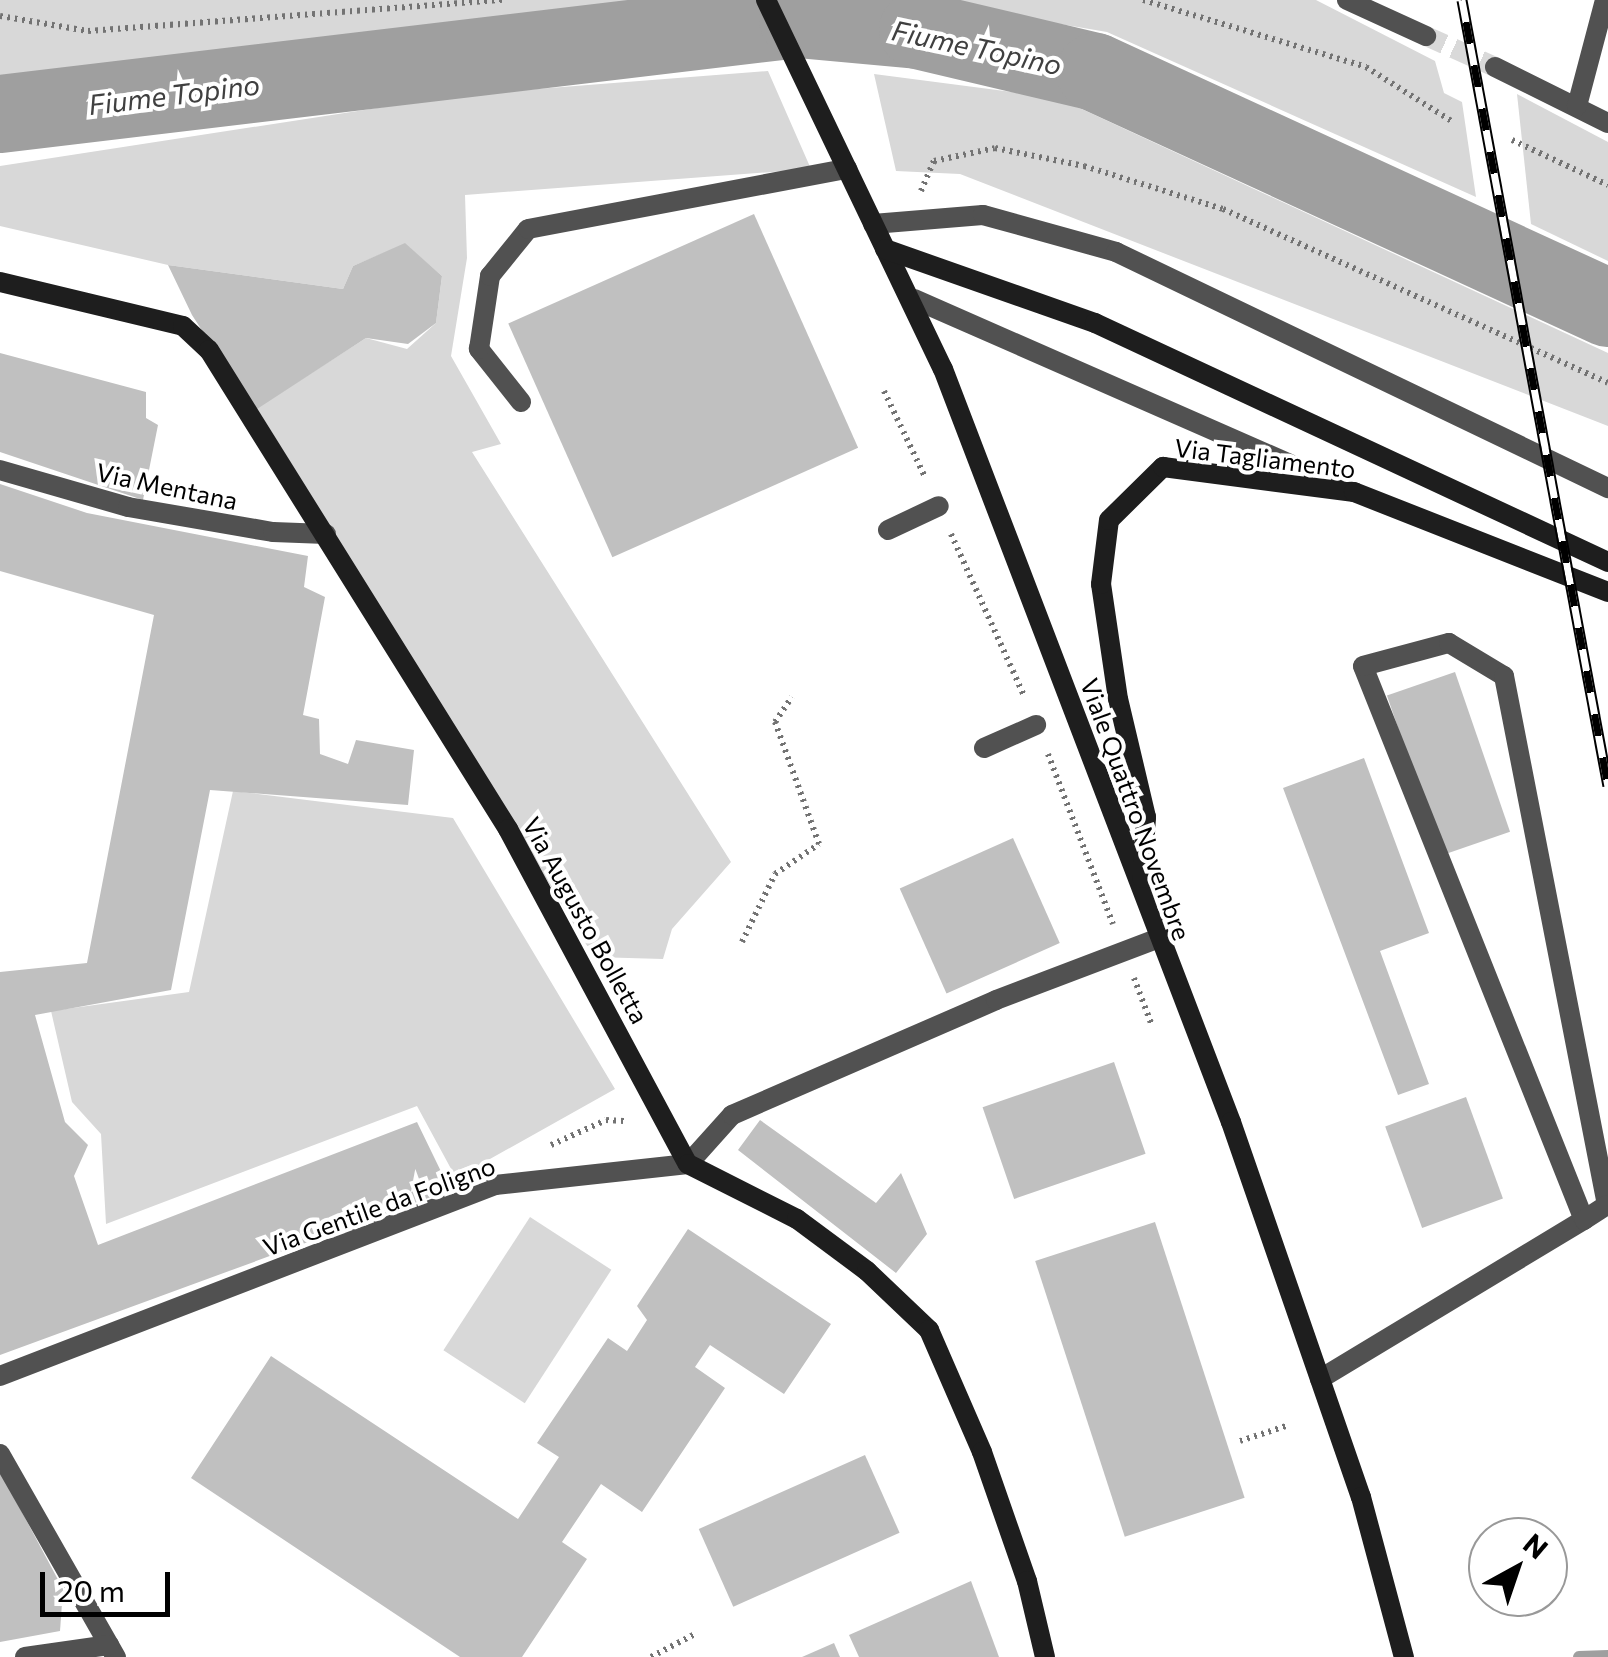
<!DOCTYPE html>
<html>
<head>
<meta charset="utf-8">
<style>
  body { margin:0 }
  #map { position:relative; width:1608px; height:1657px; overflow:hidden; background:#fff; font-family:Commissioner,sans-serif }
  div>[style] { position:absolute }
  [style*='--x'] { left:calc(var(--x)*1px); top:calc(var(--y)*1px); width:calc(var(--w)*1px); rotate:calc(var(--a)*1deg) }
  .green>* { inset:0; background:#d8d8d8; transform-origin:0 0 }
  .stream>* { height:12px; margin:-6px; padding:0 6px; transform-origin:6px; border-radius:6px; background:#9f9f9f }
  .river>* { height:78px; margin:-39px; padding:0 39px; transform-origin:39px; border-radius:39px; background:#9f9f9f }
  .building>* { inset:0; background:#c0c0c0; transform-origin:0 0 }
  .street-tunnel>* { height:20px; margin-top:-10px; transform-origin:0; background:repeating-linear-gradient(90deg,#d9d9d9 0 20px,transparent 0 30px) }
  .path>* { height:6px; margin-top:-3px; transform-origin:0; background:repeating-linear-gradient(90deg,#737373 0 2.5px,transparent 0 7.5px) }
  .lane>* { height:20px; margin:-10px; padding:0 10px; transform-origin:10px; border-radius:10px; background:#515151 }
  .street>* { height:20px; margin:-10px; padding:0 10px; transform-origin:10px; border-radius:10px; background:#515151 }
  .secondary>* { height:20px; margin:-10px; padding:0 10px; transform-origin:10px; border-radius:10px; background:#1e1e1e }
  .rail>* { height:11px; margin-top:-5.5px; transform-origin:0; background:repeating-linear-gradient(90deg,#fff 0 22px,#000 0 44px); box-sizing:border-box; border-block:2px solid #000 }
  span { translate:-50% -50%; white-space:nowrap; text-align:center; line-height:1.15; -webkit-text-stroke:8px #fff; paint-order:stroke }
  .street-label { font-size:25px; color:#000 }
  .water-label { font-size:28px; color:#404040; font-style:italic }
  .north { position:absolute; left:1468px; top:1517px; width:100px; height:100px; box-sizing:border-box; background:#fff; border:2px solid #999; border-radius:50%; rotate:40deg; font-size:28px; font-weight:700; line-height:40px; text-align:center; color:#000 }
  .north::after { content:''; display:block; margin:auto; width:35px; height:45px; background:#000; clip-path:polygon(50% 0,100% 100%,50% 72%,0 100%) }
  .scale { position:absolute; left:40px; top:1572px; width:130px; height:45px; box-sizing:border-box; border:5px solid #000; border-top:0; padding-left:12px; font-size:30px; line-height:35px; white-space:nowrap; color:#000; -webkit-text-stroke:8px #fff; paint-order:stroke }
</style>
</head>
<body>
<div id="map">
  <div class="green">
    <div style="clip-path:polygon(0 0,650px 0,11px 80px,0 80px)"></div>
    <div style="clip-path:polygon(919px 0,1316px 0,1435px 61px,1444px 93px,1462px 102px,1476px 197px,1107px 32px)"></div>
    <div style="clip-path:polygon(768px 71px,811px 169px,465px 195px,467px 258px,451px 356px,501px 444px,472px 452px,731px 862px,672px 929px,663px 959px,594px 957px,257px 408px,366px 338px,407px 349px,436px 323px,442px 276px,405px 244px,353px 266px,343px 289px,168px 265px,0 226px,0 166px,461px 95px)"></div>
    <div style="clip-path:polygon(874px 74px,1058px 98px,1608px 353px,1608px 426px,960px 174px,896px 171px)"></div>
    <div style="clip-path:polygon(1517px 94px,1608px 142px,1608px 261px,1531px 224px)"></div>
    <div style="clip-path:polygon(233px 791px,453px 818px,615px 1089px,456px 1178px,417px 1106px,106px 1224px,101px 1134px,72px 1102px,51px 1011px,189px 992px)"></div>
    <div style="left:530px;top:1217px;width:97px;height:159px;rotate:33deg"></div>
  </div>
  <div class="stream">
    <div style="--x:1579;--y:1657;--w:29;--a:-2"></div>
  </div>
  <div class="river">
    <div style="--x:0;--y:114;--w:804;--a:-6.79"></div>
    <div style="--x:798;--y:19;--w:121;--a:5.2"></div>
    <div style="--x:918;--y:30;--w:182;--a:13.3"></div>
    <div style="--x:1095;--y:72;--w:565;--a:24.7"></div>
  </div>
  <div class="building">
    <div style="left:754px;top:214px;width:256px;height:269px;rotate:66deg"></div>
    <div style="clip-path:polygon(405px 243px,442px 276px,436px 323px,408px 344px,366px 338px,254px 411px,192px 315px,168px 265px,343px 289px,353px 266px)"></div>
    <div style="clip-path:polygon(0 353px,146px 392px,146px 418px,158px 425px,143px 500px,0 452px)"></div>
    <div style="clip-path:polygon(0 484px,87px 513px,308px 556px,304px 587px,325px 597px,303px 715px,319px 719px,320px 754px,348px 764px,356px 740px,414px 750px,408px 805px,210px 790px,171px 990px,35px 1015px,65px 1122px,88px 1145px,74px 1176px,98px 1245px,417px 1122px,450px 1190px,0 1355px,0 972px,87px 963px,154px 615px,0 571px)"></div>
    <div style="left:1455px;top:672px;width:169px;height:72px;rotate:71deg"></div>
    <div style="clip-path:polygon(1364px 758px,1429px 933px,1380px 951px,1429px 1084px,1398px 1095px,1283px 788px)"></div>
    <div style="left:1013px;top:838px;width:115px;height:124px;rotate:66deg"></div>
    <div style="left:1114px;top:1062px;width:97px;height:139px;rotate:71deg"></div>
    <div style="left:1466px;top:1097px;width:108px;height:86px;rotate:70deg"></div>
    <div style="clip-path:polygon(760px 1120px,876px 1203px,901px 1173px,927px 1234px,896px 1273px,738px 1150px)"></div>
    <div style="left:1155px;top:1222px;width:290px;height:126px;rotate:72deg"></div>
    <div style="clip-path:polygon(688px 1229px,831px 1324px,784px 1394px,710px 1345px,695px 1367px,725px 1388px,642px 1512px,601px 1484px,562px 1542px,587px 1559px,522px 1657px,460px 1657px,191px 1478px,271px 1356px,518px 1519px,559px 1457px,537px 1443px,608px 1338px,627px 1351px,647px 1320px,637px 1306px)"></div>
    <div style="left:865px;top:1455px;width:85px;height:182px;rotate:66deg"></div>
    <div style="clip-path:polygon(0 1471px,63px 1589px,60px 1631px,0 1642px)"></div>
    <div style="clip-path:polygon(971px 1581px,999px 1657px,859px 1657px,849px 1635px)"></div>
    <div style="clip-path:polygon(834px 1643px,840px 1657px,802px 1657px)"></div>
  </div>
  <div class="street-tunnel">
    <div style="--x:1426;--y:36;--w:76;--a:24.2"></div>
  </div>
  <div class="path">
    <div style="--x:1143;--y:0;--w:233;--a:16.7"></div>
    <div style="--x:1366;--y:67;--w:103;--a:32.3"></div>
    <div style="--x:0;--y:16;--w:89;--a:9.7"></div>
    <div style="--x:88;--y:31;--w:416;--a:-4.3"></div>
    <div style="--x:1512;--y:140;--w:106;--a:25.1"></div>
    <div style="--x:921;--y:191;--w:33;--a:-67"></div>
    <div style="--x:934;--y:161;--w:62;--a:-12"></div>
    <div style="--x:995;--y:148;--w:91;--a:11.4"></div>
    <div style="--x:1084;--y:166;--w:145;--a:17.2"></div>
    <div style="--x:1223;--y:209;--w:422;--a:24.3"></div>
    <div style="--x:884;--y:391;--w:95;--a:64.5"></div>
    <div style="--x:951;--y:534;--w:178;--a:65.7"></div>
    <div style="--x:1048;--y:754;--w:182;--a:69.1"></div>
    <div style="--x:742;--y:942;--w:76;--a:-64.1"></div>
    <div style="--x:775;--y:874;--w:53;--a:-34.3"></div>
    <div style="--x:819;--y:844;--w:130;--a:-109.8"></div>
    <div style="--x:775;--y:722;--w:30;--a:-56"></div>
    <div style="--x:1134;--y:978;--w:48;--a:69.3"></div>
    <div style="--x:551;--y:1145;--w:60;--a:-24.4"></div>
    <div style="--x:606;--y:1120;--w:22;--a:3"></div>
    <div style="--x:1240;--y:1441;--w:48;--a:-18.1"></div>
    <div style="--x:651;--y:1657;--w:52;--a:-27.6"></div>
  </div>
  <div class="lane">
    <div style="--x:914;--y:299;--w:467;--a:23.7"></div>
    <div style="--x:521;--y:402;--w:68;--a:-128.4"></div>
    <div style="--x:479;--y:349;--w:74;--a:-81.4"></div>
    <div style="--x:490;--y:276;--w:60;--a:-51"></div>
    <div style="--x:528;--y:229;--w:325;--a:-10.7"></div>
    <div style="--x:888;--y:530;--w:56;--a:-25.2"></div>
    <div style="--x:984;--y:748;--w:57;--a:-23.9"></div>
    <div style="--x:1320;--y:1379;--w:308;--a:-31.1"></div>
    <div style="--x:1584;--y:1220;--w:596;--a:-111.75"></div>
    <div style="--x:1363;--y:666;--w:89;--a:-15"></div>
    <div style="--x:1449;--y:643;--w:64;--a:31"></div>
    <div style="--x:1504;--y:676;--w:539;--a:78.98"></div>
    <div style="--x:1607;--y:1205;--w:27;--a:147"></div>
  </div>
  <div class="street">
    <div style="--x:1347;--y:0;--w:87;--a:24.5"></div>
    <div style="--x:1495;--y:67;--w:126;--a:26.4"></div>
    <div style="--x:1577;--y:106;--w:110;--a:-75.2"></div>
    <div style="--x:873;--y:224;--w:110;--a:-4.7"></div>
    <div style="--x:983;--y:215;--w:138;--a:15.5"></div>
    <div style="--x:1116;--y:252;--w:546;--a:25.63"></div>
    <div style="--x:0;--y:470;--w:133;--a:16.1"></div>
    <div style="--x:128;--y:507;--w:147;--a:9.8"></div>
    <div style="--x:273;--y:532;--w:53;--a:2.2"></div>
    <div style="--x:0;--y:1376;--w:531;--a:-21.1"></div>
    <div style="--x:495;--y:1185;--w:194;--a:-6.2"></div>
    <div style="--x:688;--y:1164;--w:66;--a:-48.1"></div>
    <div style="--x:732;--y:1115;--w:288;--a:-23.5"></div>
    <div style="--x:996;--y:1000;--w:172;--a:-20.8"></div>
    <div style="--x:0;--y:1454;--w:234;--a:60.3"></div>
    <div style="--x:25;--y:1657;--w:85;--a:-8.1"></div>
  </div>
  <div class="secondary">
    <div style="--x:766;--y:0;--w:409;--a:64.4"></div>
    <div style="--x:943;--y:369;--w:806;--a:69.07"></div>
    <div style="--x:1231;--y:1122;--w:397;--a:70.9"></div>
    <div style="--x:1361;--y:1497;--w:166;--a:75"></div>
    <div style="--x:885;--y:249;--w:223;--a:19.4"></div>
    <div style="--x:1095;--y:323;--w:566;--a:24.98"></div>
    <div style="--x:0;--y:282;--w:188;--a:13.5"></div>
    <div style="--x:183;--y:326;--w:35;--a:43"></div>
    <div style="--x:209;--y:350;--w:565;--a:58.03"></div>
    <div style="--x:508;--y:829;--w:380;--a:61.8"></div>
    <div style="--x:688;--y:1164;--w:122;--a:26.8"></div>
    <div style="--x:797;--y:1219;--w:87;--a:36.6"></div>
    <div style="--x:867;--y:1271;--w:86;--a:43.6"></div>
    <div style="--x:929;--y:1330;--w:133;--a:66.5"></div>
    <div style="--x:982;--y:1452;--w:137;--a:70.8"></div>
    <div style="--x:1027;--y:1581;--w:78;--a:76.7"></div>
    <div style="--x:1142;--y:878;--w:61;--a:-86.2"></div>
    <div style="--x:1146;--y:817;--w:121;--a:-103.3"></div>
    <div style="--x:1118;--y:699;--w:116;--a:-98.4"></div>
    <div style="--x:1101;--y:584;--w:64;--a:-82.9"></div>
    <div style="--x:1109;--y:520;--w:76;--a:-44.5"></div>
    <div style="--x:1163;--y:467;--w:193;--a:7.5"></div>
    <div style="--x:1354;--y:492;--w:273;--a:21.5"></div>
  </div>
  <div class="rail">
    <div style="--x:1462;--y:0;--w:799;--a:79.48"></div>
  </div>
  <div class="street-label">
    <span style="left:1265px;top:458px;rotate:7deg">Via Tagliamento</span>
    <span style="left:167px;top:486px;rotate:12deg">Via Mentana</span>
    <span style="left:1136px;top:809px;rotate:70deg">Viale Quattro Novembre</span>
    <span style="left:586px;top:920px;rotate:61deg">Via Augusto Bolletta</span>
    <span style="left:379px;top:1206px;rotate:-20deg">Via Gentile da Foligno</span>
  </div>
  <div class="water-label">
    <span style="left:977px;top:47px;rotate:12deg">Fiume Topino</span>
    <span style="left:174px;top:94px;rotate:-7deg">Fiume Topino</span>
  </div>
  <div class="north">N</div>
  <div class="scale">20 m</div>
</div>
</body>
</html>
